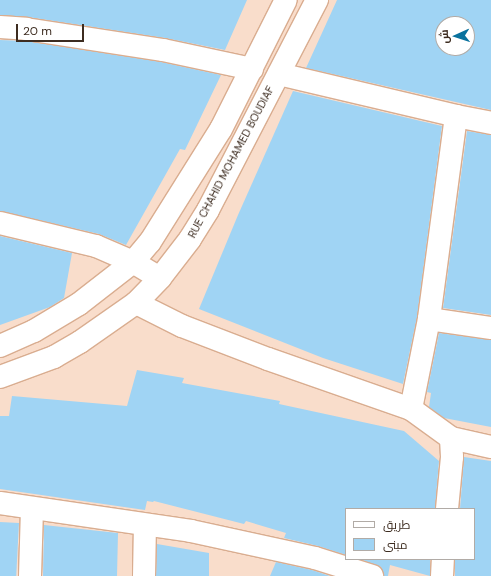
<!DOCTYPE html>
<html>
<head>
<meta charset="utf-8">
<style>
  body { margin:0 }
  #map { position:relative; width:491px; height:576px; overflow:hidden; background:#f9ddcb; font-family:"DM Sans",Cairo,sans-serif }
  div>[style] { position:absolute }
  [style*='--x'] { left:calc(var(--x)*1px); top:calc(var(--y)*1px); width:calc(var(--w)*1px); rotate:calc(var(--a)*1deg) }
  .building>* { inset:0; background:#a0d4f4; transform-origin:0 0 }
  .roads { filter:drop-shadow(1px 0 #d9ad90) drop-shadow(-1px 0 #d9ad90) drop-shadow(0 1px #d9ad90) drop-shadow(0 -1px #d9ad90) }
  .minor>* { height:22px; margin:-11px; padding:0 11px; transform-origin:11px; border-radius:11px; background:#fff }
  .major>* { height:22px; margin:-11px; padding:0 11px; transform-origin:11px; border-radius:11px; background:#fff }
  span { translate:-50% -50%; white-space:nowrap; text-align:center; line-height:1.15; -webkit-text-stroke:3px #fff; paint-order:stroke }
  .street-label { font-size:11px; color:#3d2c20 }
  .legend { position:absolute; left:345px; top:508px; width:130px; height:52px; box-sizing:border-box; background:#fff; border:1px solid #b1aba6; margin:0; padding:5px 7px; list-style:none; font-size:12px; color:#3d2c20 }
  .legend li { display:flex; align-items:center; gap:8px; height:20px }
  .legend b { width:20px; border:1px solid #b1aba6 }
  .north { position:absolute; left:435px; top:16px; width:40px; height:40px; box-sizing:border-box; background:#fff; border:1px solid #b1aba6; border-radius:50%; rotate:267deg; font-size:11px; font-weight:700; line-height:16px; text-align:center; color:#3d2c20 }
  .north::after { content:''; display:block; margin:auto; width:14px; height:18px; background:#0a729e; clip-path:polygon(50% 0,100% 100%,50% 72%,0 100%) }
  .scale { position:absolute; left:16px; top:24px; width:68px; height:18px; box-sizing:border-box; border:2px solid #3d2c20; border-top:0; padding-left:5px; font-size:12px; line-height:14px; white-space:nowrap; color:#3d2c20; -webkit-text-stroke:3px #fff; paint-order:stroke }
</style>
</head>
<body>
<div id="map">
  <div class="building">
    <div style="clip-path:polygon(0 0,247px 0,225px 50px,165px 38px,28px 17px,0 15px)"></div>
    <div style="clip-path:polygon(evenodd,337px 0,491px 0,491px 110px,306px 68px,337px 0,443px 24px,467px 24px,467px 48px,443px 48px,443px 24px)"></div>
    <div style="clip-path:polygon(0 40px,25px 41px,161px 62px,221px 75px,185px 150px,180px 149px,126px 245px,99px 234px,0 211px)"></div>
    <div style="clip-path:polygon(293px 91px,442px 126px,417px 317px,403px 384px,323px 358px,199px 309px,238px 215px)"></div>
    <div style="clip-path:polygon(467px 131px,491px 135px,491px 315px,443px 308px)"></div>
    <div style="clip-path:polygon(0 236px,72px 253px,64px 298px,50px 307px,0 325px)"></div>
    <div style="clip-path:polygon(439px 333px,491px 340px,491px 427px,444px 418px,429px 407px,431px 393px,427px 392px)"></div>
    <div style="clip-path:polygon(137px 370px,184px 378px,182px 383px,280px 401px,279px 404px,404px 431px,439px 461px,435px 509px,346px 509px,346px 555px,318px 546px,284px 538px,286px 533px,246px 521px,244px 524px,154px 501px,153px 502px,147px 501px,145px 510px,0 489px,0 416px,9px 416px,12px 396px,127px 406px)"></div>
    <div style="clip-path:polygon(464px 457px,491px 461px,491px 576px,455px 576px,455px 559px,474px 559px,474px 509px,460px 509px)"></div>
    <div style="left:0;top:522px;width:19px;height:54px;rotate:3deg"></div>
    <div style="clip-path:polygon(44px 525px,118px 533px,117px 576px,43px 576px)"></div>
    <div style="clip-path:polygon(157px 544px,209px 553px,209px 576px,156px 576px)"></div>
    <div style="clip-path:polygon(360px 559px,430px 559px,430px 576px,390px 565px,388px 576px,384px 576px,381px 567px)"></div>
    <div style="clip-path:polygon(276px 562px,312px 570px,330px 576px,270px 576px)"></div>
  </div>
  <div class="roads">
    <div class="minor">
      <div style="--x:0;--y:27;--w:26;--a:4"></div>
      <div style="--x:26;--y:29;--w:139;--a:8.7"></div>
      <div style="--x:163;--y:50;--w:91;--a:12.1"></div>
      <div style="--x:279;--y:74;--w:182;--a:13.3"></div>
      <div style="--x:456;--y:116;--w:205;--a:97.6"></div>
      <div style="--x:429;--y:319;--w:92;--a:101.3"></div>
      <div style="--x:456;--y:116;--w:36;--a:11"></div>
      <div style="--x:0;--y:223;--w:99;--a:13.5"></div>
      <div style="--x:96;--y:246;--w:40;--a:23.4"></div>
      <div style="--x:133;--y:262;--w:31;--a:31"></div>
      <div style="--x:136;--y:303;--w:51;--a:26.6"></div>
      <div style="--x:182;--y:326;--w:92;--a:21"></div>
      <div style="--x:268;--y:359;--w:151;--a:19.3"></div>
      <div style="--x:411;--y:409;--w:49;--a:35.9"></div>
      <div style="--x:451;--y:438;--w:19;--a:87"></div>
      <div style="--x:452;--y:457;--w:52;--a:95.5"></div>
      <div style="--x:429;--y:319;--w:63;--a:8.3"></div>
      <div style="--x:451;--y:438;--w:41;--a:12.7"></div>
      <div style="--x:0;--y:503;--w:193;--a:8.3"></div>
      <div style="--x:191;--y:531;--w:127;--a:12.3"></div>
      <div style="--x:315;--y:558;--w:60;--a:17.5"></div>
      <div style="--x:30;--y:576;--w:68;--a:-88.3"></div>
      <div style="--x:144;--y:576;--w:51;--a:-88.9"></div>
      <div style="--x:442;--y:576;--w:17;--a:-87"></div>
    </div>
    <div class="major">
      <div style="--x:0;--y:346;--w:37;--a:-24"></div>
      <div style="--x:34;--y:331;--w:52;--a:-31"></div>
      <div style="--x:79;--y:304;--w:68;--a:-37.9"></div>
      <div style="--x:133;--y:262;--w:26;--a:-50"></div>
      <div style="--x:150;--y:242;--w:133;--a:-57.9"></div>
      <div style="--x:221;--y:129;--w:144;--a:-63.3"></div>
      <div style="--x:0;--y:377;--w:58;--a:-20.3"></div>
      <div style="--x:54;--y:357;--w:30;--a:-30"></div>
      <div style="--x:80;--y:342;--w:68;--a:-34.9"></div>
      <div style="--x:136;--y:303;--w:35;--a:-46"></div>
      <div style="--x:160;--y:278;--w:49;--a:-52.4"></div>
      <div style="--x:190;--y:239;--w:34;--a:-58"></div>
      <div style="--x:208;--y:210;--w:237;--a:-62.6"></div>
    </div>
  </div>
  <div class="street-label">
    <span style="left:231px;top:162px;rotate:-62deg">RUE CHAHID MOHAMED BOUDIAF</span>
  </div>
  <ul class="legend">
  <li><b style="height:5px;background:#fff"></b>طريق</li>
  <li><b style="height:11px;background:#a0d4f4"></b>مبنى</li>
  </ul>
  <div class="north">ش</div>
  <div class="scale">20 m</div>
</div>
</body>
</html>
